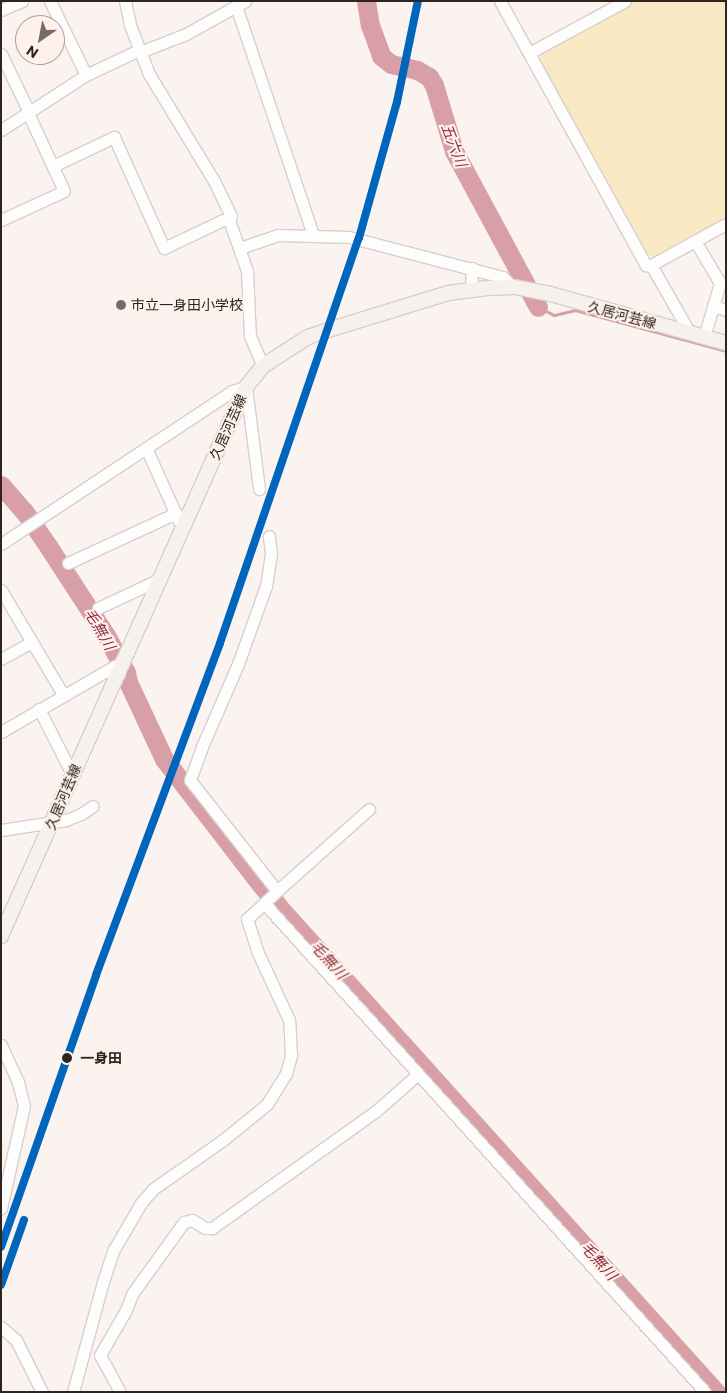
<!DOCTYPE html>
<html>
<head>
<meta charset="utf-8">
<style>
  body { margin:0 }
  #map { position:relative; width:727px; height:1393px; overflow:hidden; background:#faf3ef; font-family:Commissioner,"Noto Sans JP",sans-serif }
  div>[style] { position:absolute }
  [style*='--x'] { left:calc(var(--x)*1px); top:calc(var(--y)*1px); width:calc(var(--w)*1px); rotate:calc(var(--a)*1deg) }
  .green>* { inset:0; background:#f8e9c4 }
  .stream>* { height:3px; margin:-1.5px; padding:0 1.5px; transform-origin:1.5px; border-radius:1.5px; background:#d8a0a6 }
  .river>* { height:19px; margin:-9.5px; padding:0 9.5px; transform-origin:9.5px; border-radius:9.5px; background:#d8a0a6 }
  .roads { filter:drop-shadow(1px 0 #d7cfca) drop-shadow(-1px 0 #d7cfca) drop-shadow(0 1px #d7cfca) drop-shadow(0 -1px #d7cfca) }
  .minor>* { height:11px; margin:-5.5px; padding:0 5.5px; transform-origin:5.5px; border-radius:5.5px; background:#fefdfd }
  .major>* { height:14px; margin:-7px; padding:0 7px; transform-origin:7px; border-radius:7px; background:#f6f1ec }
  .rail-1>* { height:8px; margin:-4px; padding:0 4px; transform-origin:4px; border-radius:4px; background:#0065bd }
  .dots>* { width:14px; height:14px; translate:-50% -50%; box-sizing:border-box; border:2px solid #fef2eb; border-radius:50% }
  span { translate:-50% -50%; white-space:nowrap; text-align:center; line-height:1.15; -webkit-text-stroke:4px #fef2eb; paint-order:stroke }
  .poi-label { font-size:14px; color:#2f241e }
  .left { translate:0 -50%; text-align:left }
  .street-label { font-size:14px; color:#2f241e }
  .stop-label { font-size:14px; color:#2f241e; font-weight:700 }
  .water-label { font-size:15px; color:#8e2f42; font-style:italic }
  .frame { position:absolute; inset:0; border:2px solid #2f241e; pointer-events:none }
  .north { position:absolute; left:15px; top:15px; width:50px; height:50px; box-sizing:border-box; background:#fef2eb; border:1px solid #aba099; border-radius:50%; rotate:213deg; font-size:14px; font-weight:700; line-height:20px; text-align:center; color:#2f241e }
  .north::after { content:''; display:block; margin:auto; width:18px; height:22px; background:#766c67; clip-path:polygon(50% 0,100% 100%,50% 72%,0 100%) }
</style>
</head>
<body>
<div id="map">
  <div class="green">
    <div style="clip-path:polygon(636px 1px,726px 1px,726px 217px,653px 257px,646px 255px,539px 61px,542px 53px)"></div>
  </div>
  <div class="stream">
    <div style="--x:538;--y:307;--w:18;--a:27"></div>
    <div style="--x:554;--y:315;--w:22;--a:-13"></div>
    <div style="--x:575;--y:310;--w:156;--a:15.2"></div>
  </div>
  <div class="river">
    <div style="--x:366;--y:1;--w:24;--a:81"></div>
    <div style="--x:370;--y:25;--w:33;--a:70"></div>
    <div style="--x:381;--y:56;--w:13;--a:39"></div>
    <div style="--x:391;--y:64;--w:27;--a:13"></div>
    <div style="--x:417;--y:70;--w:14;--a:30"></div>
    <div style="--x:429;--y:77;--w:9;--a:58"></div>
    <div style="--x:434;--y:85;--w:69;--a:73.1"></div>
    <div style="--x:454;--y:151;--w:177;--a:61.7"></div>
    <div style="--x:1;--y:485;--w:35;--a:49"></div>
    <div style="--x:24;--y:511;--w:42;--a:55.6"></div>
    <div style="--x:48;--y:546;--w:108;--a:57"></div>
    <div style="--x:107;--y:637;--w:40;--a:62"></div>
    <div style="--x:126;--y:672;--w:10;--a:79"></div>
    <div style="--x:128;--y:682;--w:85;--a:64.9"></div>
    <div style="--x:164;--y:759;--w:148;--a:52.4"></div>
    <div style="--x:254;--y:876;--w:38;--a:51"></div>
    <div style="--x:278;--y:906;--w:654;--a:47.97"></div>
  </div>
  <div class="roads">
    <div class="minor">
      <div style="--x:50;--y:1;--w:82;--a:64.1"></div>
      <div style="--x:125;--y:1;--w:25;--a:78"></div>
      <div style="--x:130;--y:25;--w:53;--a:68.8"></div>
      <div style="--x:149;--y:74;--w:125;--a:58.7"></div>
      <div style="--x:214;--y:181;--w:39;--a:64"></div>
      <div style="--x:231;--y:216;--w:4;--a:117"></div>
      <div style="--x:229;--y:220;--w:54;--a:70.6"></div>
      <div style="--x:247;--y:271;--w:65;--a:87.4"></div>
      <div style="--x:250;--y:336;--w:33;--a:67"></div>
      <div style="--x:500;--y:1;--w:302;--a:61.1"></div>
      <div style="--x:646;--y:265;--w:5;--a:0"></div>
      <div style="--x:651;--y:265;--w:78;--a:60.2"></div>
      <div style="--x:236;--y:6;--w:242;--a:71.4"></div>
      <div style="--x:1;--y:10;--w:23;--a:-23"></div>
      <div style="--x:140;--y:52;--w:49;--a:-21.4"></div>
      <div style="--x:186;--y:34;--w:68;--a:-29.2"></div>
      <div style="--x:529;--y:53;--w:109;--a:-28.4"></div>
      <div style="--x:1;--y:54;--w:64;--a:64.2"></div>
      <div style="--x:1;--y:130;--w:101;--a:-32.9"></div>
      <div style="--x:86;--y:75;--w:59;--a:-25.3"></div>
      <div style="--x:53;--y:166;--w:68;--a:-25.4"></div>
      <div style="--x:114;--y:137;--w:122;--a:65.8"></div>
      <div style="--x:164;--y:248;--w:65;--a:-25.4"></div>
      <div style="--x:223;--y:220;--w:6;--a:0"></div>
      <div style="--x:1;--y:220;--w:69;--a:-24.7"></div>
      <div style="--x:64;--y:191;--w:86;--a:-114.8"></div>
      <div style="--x:695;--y:241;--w:49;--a:59.2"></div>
      <div style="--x:720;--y:283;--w:56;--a:106.5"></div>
      <div style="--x:240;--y:248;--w:40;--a:-18.9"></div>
      <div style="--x:278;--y:235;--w:71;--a:1.6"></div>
      <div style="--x:349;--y:237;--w:159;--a:14.6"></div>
      <div style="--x:503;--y:277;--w:13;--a:48"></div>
      <div style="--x:651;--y:265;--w:85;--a:-28.7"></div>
      <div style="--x:471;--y:290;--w:22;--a:-87"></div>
      <div style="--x:713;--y:306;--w:14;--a:17"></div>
      <div style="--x:146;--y:448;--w:80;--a:65.7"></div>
      <div style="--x:1;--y:544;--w:277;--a:-33.5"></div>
      <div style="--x:232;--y:391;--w:15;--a:-16"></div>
      <div style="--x:246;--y:387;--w:103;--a:82.7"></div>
      <div style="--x:68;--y:563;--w:119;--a:-24.8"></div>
      <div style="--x:1;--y:590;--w:123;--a:59.3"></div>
      <div style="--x:98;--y:608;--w:66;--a:-25"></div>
      <div style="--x:1;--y:659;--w:35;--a:-29"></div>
      <div style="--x:39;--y:709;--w:73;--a:63.1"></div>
      <div style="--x:1;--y:732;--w:132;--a:-30.1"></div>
      <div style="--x:115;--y:666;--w:9;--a:63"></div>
      <div style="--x:1;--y:830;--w:66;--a:-8.7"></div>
      <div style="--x:66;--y:820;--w:16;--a:-22"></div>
      <div style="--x:81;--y:814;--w:14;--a:-34"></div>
      <div style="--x:277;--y:891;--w:123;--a:-41.7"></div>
      <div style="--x:264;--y:903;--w:658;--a:47.95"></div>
      <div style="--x:1;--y:1045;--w:41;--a:65.3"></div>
      <div style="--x:18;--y:1082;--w:25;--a:76"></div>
      <div style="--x:24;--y:1106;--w:105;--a:102.7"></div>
      <div style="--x:1;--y:1327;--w:20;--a:41"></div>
      <div style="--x:16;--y:1340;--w:58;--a:63.4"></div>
      <div style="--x:73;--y:1392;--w:111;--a:-74.8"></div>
      <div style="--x:102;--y:1285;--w:36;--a:-72"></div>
      <div style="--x:113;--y:1251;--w:56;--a:-59.7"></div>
      <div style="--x:141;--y:1203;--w:18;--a:-49"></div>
      <div style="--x:153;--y:1189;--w:85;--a:-35"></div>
      <div style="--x:223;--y:1140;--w:57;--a:-39.3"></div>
      <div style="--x:267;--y:1104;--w:36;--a:-58"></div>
      <div style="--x:286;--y:1074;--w:20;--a:-75"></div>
      <div style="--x:291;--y:1055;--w:35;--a:-93"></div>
      <div style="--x:289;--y:1020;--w:74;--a:-114.8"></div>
      <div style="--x:258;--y:953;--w:36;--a:-108"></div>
      <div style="--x:247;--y:919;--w:41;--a:-43"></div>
      <div style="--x:277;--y:891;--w:141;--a:-128.1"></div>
      <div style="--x:190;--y:780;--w:33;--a:-70"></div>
      <div style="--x:201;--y:749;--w:93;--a:-66.5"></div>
      <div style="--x:238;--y:664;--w:83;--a:-70.3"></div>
      <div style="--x:266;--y:586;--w:33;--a:-81"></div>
      <div style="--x:271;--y:553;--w:17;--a:-97"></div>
      <div style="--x:120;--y:1392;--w:42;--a:-118.4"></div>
      <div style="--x:100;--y:1355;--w:52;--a:-60"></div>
      <div style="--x:126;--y:1310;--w:17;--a:-69"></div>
      <div style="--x:132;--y:1294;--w:89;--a:-54.2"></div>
      <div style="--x:184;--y:1222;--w:8;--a:-14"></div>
      <div style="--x:192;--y:1220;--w:15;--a:32"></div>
      <div style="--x:205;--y:1228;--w:7;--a:0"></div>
      <div style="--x:212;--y:1228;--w:201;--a:-35.5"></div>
      <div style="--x:376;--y:1111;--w:56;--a:-41.4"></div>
    </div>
    <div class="major">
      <div style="--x:1;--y:936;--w:573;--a:-65.99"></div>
      <div style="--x:234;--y:413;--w:29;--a:-65"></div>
      <div style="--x:246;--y:387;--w:27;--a:-51"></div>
      <div style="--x:263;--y:366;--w:54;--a:-32.8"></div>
      <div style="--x:308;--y:337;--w:21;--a:-19"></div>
      <div style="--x:328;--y:330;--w:126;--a:-17.1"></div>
      <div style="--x:448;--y:293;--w:40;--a:-7.1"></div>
      <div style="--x:488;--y:288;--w:27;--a:-2"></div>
      <div style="--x:515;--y:287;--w:33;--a:11"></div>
      <div style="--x:547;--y:293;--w:186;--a:15.6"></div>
    </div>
  </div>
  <div class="rail-1">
    <div style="--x:1;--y:1247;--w:288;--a:-70.7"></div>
    <div style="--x:96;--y:975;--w:354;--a:-69.5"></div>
    <div style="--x:220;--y:643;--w:428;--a:-71.1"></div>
    <div style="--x:359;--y:238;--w:141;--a:-74.4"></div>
    <div style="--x:397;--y:102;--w:103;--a:-78.3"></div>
    <div style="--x:1;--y:1285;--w:69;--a:-70.5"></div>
  </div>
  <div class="dots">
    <div style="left:121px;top:305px;background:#766c67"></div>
    <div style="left:67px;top:1058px;background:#2f241e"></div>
  </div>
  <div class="poi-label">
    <span class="left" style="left:131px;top:305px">市立一身田小学校</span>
  </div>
  <div class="street-label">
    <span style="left:622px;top:315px;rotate:15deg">久居河芸線</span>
    <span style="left:228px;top:427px;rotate:-66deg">久居河芸線</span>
    <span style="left:63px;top:797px;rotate:-67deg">久居河芸線</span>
  </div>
  <div class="stop-label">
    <span class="left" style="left:80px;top:1058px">一身田</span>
  </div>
  <div class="water-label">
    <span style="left:454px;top:145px;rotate:69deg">五六川</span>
    <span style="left:100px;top:629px;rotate:60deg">毛無川</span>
    <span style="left:329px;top:960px;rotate:48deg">毛無川</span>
    <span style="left:599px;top:1261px;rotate:48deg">毛無川</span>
  </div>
  <div class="frame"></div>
  <div class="north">N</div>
</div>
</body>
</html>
